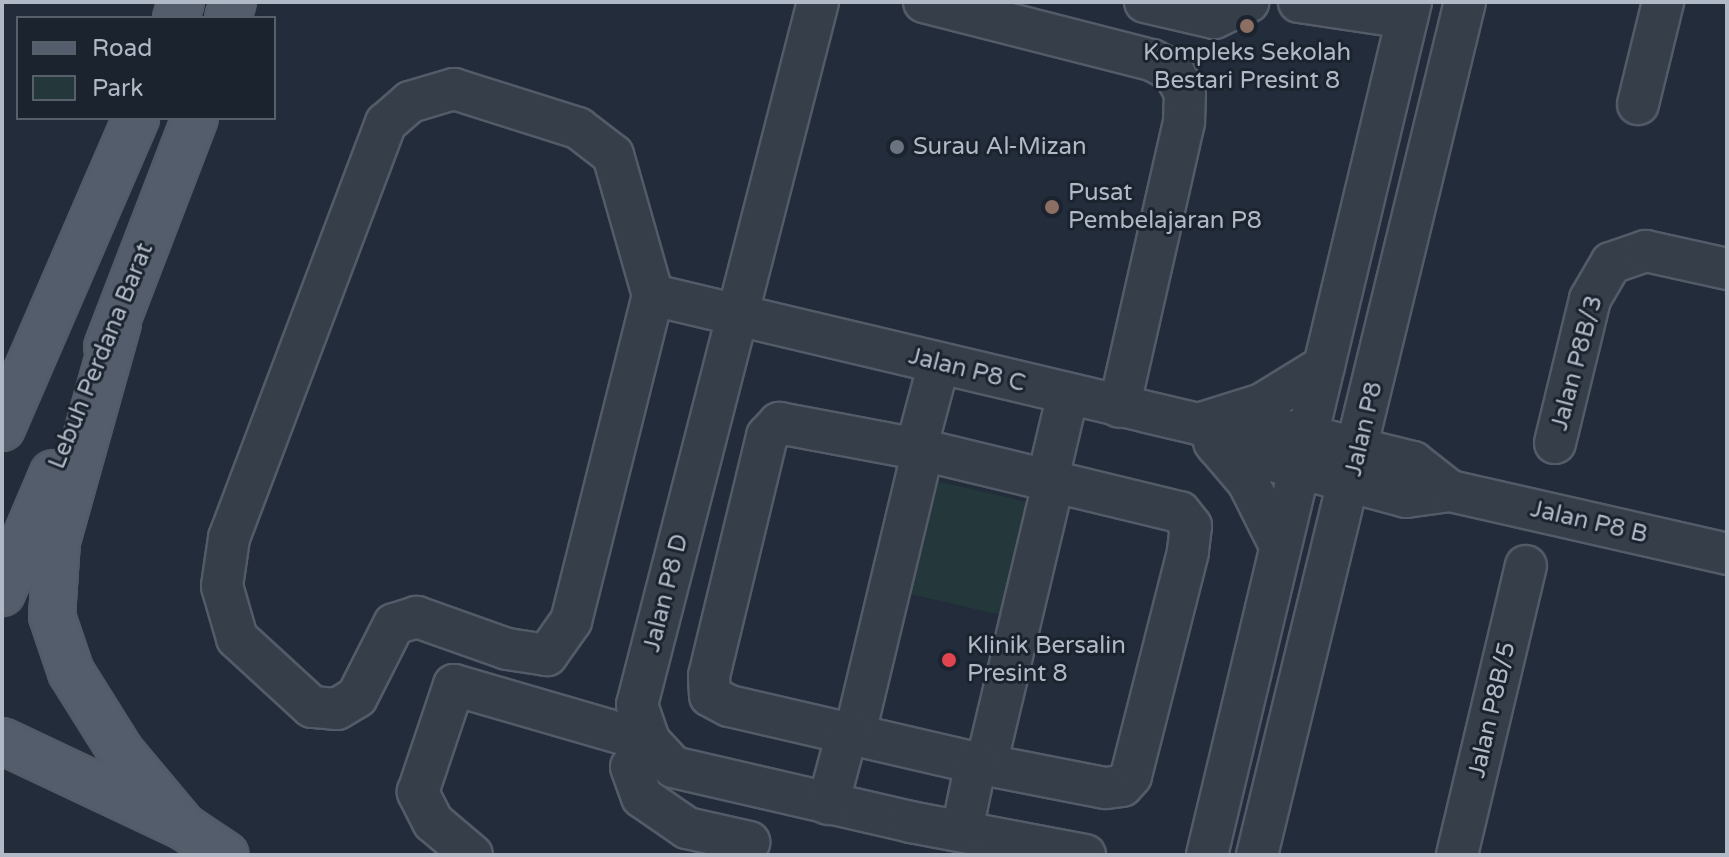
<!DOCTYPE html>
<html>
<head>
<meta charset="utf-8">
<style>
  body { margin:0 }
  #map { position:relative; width:1729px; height:857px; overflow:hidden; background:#222c3a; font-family:"Varela Round",sans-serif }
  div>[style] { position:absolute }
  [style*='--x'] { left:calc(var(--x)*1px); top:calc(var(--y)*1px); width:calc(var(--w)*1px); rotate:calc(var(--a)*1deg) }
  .green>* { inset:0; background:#24383b; transform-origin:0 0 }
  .roads { filter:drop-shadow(2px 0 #545b68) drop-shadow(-2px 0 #545b68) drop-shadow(0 2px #545b68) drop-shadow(0 -2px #545b68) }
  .minor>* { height:40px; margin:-20px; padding:0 20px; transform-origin:20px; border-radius:20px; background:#363e4a }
  .major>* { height:44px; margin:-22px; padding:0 22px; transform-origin:22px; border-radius:22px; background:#535d6b }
  .dots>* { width:22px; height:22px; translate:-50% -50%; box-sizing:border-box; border:4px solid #1b232f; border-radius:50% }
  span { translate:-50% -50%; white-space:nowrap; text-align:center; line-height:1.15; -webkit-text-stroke:6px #1b232f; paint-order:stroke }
  .poi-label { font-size:24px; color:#b1b8c6 }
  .left { translate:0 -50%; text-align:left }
  .street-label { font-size:24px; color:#b1b8c6 }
  .frame { position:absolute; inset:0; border:4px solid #b1b8c6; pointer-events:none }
  .legend { position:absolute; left:16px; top:16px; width:260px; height:104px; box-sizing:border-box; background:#1b232f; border:2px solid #575f6b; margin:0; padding:10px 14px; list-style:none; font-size:24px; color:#b1b8c6 }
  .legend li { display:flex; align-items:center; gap:16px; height:40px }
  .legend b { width:40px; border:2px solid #575f6b }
</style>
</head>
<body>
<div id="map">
  <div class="green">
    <div style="left:932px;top:480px;width:103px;height:116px;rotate:13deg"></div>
  </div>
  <div class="roads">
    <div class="minor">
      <div style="--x:818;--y:2;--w:726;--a:104.44"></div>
      <div style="--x:637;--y:705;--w:39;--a:71"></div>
      <div style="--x:650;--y:742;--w:34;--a:47"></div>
      <div style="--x:673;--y:767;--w:244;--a:13"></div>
      <div style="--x:911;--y:822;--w:177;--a:10.7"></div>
      <div style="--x:924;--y:2;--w:235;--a:14.3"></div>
      <div style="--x:1152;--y:60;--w:24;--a:28"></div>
      <div style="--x:1173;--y:71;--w:25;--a:61"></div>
      <div style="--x:1185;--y:93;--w:29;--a:92"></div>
      <div style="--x:1184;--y:122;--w:292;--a:102.8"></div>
      <div style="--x:1145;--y:2;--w:71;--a:13.1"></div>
      <div style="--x:1214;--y:18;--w:38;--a:-25"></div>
      <div style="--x:1299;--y:2;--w:109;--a:8.4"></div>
      <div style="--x:454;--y:89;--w:130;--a:17.5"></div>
      <div style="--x:578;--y:128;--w:44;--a:37.6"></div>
      <div style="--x:613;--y:155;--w:146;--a:74.1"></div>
      <div style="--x:653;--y:295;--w:336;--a:104.1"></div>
      <div style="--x:571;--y:621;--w:42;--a:125.2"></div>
      <div style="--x:547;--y:655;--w:40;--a:-171.5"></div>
      <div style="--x:507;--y:649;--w:96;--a:-160.4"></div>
      <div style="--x:417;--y:617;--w:24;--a:163"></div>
      <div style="--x:394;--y:624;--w:82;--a:116.9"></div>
      <div style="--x:357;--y:697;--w:23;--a:149"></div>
      <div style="--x:337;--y:709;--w:25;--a:-175"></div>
      <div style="--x:312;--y:707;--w:102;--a:-137.4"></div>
      <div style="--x:237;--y:638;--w:54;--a:-106.1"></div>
      <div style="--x:222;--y:586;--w:49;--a:-81.7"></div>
      <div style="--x:229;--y:538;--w:444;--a:-69.3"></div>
      <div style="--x:386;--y:123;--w:32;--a:-41"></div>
      <div style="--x:410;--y:102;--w:46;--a:-16.5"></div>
      <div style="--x:1638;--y:104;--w:105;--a:-76.2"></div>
      <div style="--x:653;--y:295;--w:560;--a:13.32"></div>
      <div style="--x:1198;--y:424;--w:67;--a:-17.4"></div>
      <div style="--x:1262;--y:404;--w:73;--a:-31.5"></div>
      <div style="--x:1227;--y:416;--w:192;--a:13.9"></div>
      <div style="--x:1413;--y:462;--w:47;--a:38.1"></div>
      <div style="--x:779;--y:423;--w:147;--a:10.6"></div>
      <div style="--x:923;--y:450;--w:264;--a:13.6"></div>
      <div style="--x:1180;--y:512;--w:18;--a:52"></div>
      <div style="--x:1191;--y:526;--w:26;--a:97"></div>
      <div style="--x:1188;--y:552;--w:231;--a:104.3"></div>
      <div style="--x:1131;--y:776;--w:13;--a:132"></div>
      <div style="--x:1122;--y:786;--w:17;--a:173"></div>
      <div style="--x:1105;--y:788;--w:131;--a:-169"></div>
      <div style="--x:976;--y:763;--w:253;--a:-167"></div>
      <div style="--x:729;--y:706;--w:21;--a:-152"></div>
      <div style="--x:710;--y:696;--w:20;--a:-93"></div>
      <div style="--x:709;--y:676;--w:247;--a:-76.4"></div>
      <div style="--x:767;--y:436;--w:18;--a:-47"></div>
      <div style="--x:1214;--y:442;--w:52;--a:49.6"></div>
      <div style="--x:1248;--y:482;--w:72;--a:63.4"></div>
      <div style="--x:1555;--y:443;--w:148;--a:-76.3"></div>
      <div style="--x:1590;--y:299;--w:42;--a:-59.7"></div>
      <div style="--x:1611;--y:263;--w:37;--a:-19"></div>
      <div style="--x:1646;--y:251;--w:83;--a:12.5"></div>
      <div style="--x:1217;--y:446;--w:196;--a:15.1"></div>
      <div style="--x:1406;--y:497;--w:44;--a:-7.8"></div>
      <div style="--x:1450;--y:491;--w:284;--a:12.8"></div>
      <div style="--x:916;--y:449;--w:89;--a:-75"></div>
      <div style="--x:1047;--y:482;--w:90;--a:-76.6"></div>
      <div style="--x:855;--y:733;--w:291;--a:-76.5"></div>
      <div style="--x:986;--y:765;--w:290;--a:-76.6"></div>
      <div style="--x:828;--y:804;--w:77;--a:-74.9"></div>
      <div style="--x:962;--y:830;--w:68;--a:-78.2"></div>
      <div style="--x:472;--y:855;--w:51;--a:-139.8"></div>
      <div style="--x:433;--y:822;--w:34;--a:-117"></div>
      <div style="--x:418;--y:792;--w:113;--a:-71.4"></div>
      <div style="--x:454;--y:685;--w:204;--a:16.2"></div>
      <div style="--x:650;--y:742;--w:31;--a:127"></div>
      <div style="--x:631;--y:767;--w:32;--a:70"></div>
      <div style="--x:642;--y:797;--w:55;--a:34.6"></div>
      <div style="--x:687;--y:828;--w:64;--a:12.7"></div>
      <div style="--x:1207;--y:855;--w:877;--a:-76.55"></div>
      <div style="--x:1257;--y:855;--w:878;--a:-76.3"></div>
      <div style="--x:1457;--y:855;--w:297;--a:-76.6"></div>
    </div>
    <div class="major">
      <div style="--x:176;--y:18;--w:17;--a:-73"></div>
      <div style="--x:228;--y:18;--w:17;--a:-73"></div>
      <div style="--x:118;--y:323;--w:226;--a:105.6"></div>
      <div style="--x:57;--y:541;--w:75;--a:93.8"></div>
      <div style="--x:52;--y:616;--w:59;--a:71.3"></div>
      <div style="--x:71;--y:672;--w:94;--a:58"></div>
      <div style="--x:121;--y:752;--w:98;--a:50"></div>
      <div style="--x:107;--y:347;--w:245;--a:-69"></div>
      <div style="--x:2;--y:428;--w:338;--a:-66.6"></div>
      <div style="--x:2;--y:593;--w:130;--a:-67"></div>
      <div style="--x:2;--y:741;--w:201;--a:25.3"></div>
      <div style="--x:184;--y:827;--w:50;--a:33.7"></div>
    </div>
  </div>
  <div class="dots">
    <div style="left:1247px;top:26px;background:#8d6e63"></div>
    <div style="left:897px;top:147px;background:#6b7280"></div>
    <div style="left:1052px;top:207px;background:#8d6e63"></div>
    <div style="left:949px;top:660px;background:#e0444e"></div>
  </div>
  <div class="poi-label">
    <span style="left:1247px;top:67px">Kompleks Sekolah<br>Bestari Presint 8</span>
    <span class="left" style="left:913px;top:147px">Surau Al-Mizan</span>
    <span class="left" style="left:1068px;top:207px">Pusat<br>Pembelajaran P8</span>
    <span class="left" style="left:967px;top:660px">Klinik Bersalin<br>Presint 8</span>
  </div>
  <div class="street-label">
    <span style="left:101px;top:356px;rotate:-68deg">Lebuh Perdana Barat</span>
    <span style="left:1577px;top:363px;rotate:-75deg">Jalan P8B/3</span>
    <span style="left:967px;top:370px;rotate:14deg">Jalan P8 C</span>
    <span style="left:1364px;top:429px;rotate:-77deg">Jalan P8</span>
    <span style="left:1589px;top:522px;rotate:13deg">Jalan P8 B</span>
    <span style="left:666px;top:593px;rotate:-76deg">Jalan P8 D</span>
    <span style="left:1492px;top:710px;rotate:-77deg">Jalan P8B/5</span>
  </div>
  <div class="frame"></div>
  <ul class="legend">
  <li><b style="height:10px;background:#535d6b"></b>Road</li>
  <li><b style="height:22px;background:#24383b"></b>Park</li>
  </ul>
</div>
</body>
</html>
